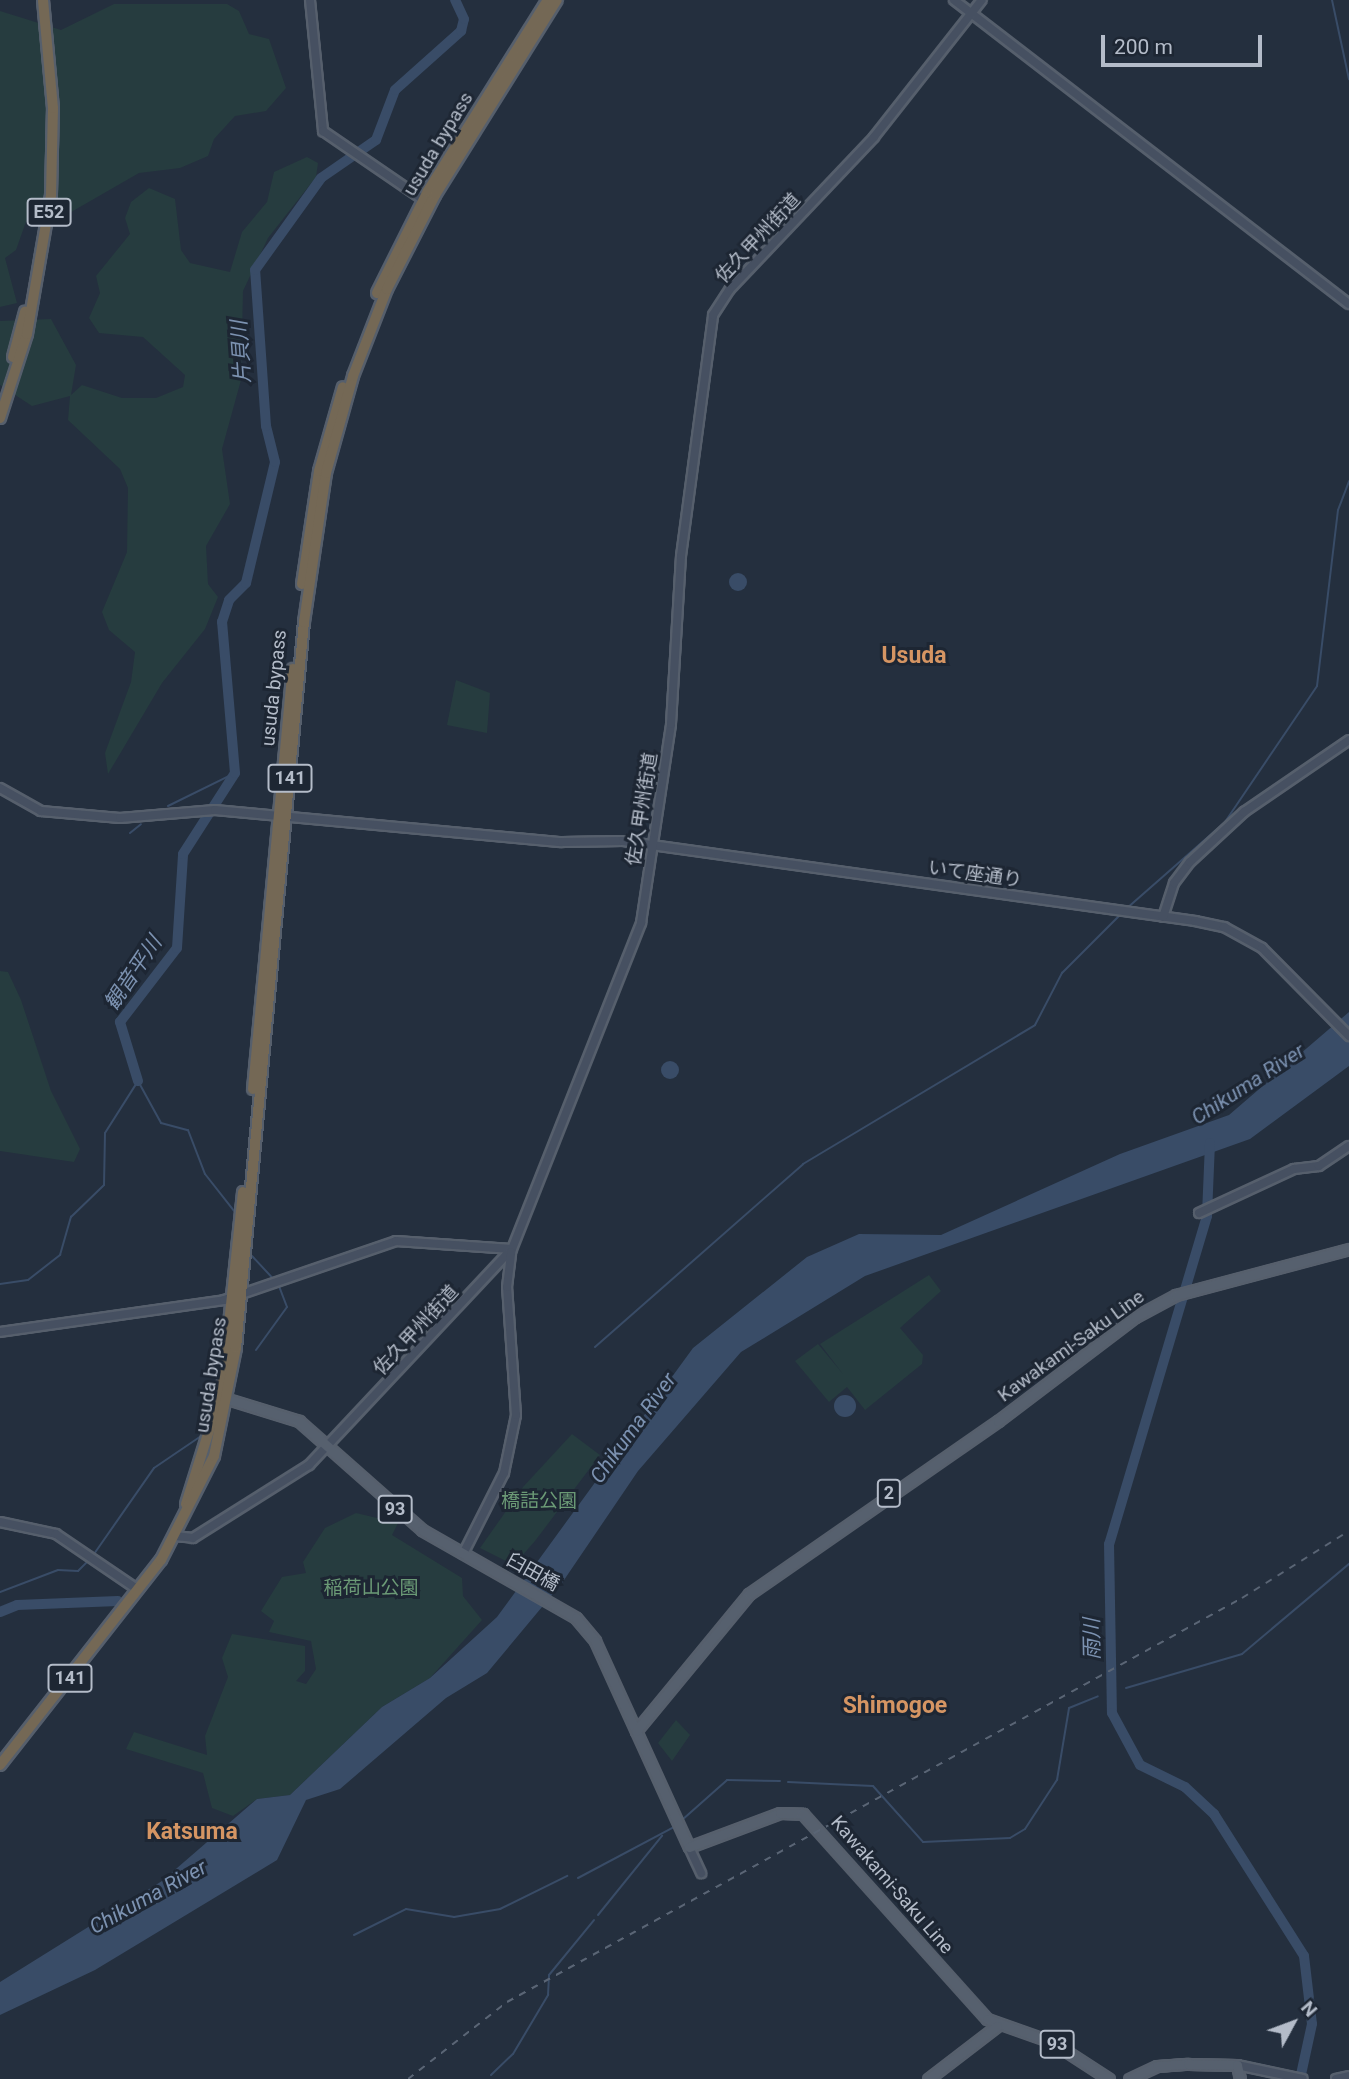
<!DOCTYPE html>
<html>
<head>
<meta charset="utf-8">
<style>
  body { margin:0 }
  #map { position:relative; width:1349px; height:2079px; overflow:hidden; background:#242f3e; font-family:Roboto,"Noto Sans JP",sans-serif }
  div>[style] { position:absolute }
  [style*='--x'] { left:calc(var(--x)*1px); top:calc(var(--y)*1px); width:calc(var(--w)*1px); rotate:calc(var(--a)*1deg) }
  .green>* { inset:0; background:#263c3f }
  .water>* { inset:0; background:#394c67 }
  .round { border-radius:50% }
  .stream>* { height:2px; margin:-1px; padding:0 1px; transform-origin:1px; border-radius:1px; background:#394c67 }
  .river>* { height:10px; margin:-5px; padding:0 5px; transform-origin:5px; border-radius:5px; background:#394c67 }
  .roads { filter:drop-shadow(2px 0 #565f6c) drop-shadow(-2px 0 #565f6c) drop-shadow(0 2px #565f6c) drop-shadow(0 -2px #565f6c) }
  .secondary>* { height:8px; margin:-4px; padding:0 4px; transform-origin:4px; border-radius:4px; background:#465061 }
  .primary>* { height:9px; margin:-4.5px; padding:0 4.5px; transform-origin:4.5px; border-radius:4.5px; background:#56606e }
  .highway>* { height:10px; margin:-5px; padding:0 5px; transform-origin:5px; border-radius:5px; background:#746855 }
  .rail>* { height:2px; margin-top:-1px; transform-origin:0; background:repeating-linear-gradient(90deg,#5a6575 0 7px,transparent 0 14px) }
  span { translate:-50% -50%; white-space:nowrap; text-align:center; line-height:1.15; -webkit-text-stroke:6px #1d2633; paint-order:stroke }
  .shield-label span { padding:2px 5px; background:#1d2633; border:2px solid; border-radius:5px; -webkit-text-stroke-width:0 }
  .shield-label { font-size:18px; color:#b4bcc9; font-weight:700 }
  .street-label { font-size:19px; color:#b4bcc9 }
  .park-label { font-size:19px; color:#6b9a76 }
  .water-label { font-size:21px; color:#7c92b1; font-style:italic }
  .quarter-label { font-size:23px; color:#d59563; font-weight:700 }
  .north { position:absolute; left:1258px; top:1988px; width:70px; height:70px; -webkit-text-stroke:5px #1d2633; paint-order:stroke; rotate:49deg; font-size:19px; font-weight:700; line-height:28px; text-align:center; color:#b4bcc9 }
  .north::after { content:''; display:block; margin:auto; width:24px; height:32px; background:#b4bcc9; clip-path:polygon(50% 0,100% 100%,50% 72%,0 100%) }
  .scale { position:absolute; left:1101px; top:35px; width:161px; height:32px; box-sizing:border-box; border:4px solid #b4bcc9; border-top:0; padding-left:9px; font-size:21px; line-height:24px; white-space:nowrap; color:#b4bcc9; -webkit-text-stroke:5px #1d2633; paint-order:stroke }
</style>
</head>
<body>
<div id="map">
  <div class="green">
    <div style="clip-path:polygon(114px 4px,227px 4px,239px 11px,249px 34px,269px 39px,286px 88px,266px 111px,235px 116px,214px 139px,208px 156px,180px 168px,139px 173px,66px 215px,52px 209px,28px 216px,16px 250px,5px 258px,17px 303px,0 307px,0 11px,61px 30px)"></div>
    <div style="clip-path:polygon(307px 157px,318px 163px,316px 177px,268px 238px,243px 291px,241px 380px,222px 449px,230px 504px,206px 546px,208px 584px,218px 597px,205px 629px,162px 683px,108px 774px,105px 753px,131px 682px,135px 652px,109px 630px,102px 612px,127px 552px,128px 488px,120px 469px,68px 420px,70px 396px,32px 406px,0 385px,0 321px,51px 319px,76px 365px,71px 395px,82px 385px,122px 398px,156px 398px,183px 387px,185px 375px,143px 337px,99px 333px,89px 318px,100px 293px,96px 276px,130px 234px,125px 218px,131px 202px,149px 188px,175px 199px,181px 250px,190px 263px,230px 272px,242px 232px,267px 202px,274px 172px)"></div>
    <div style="clip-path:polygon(456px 680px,490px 693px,487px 733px,447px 725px)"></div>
    <div style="clip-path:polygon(0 971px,8px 972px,21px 1000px,51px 1091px,80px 1149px,74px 1162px,0 1151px)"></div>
    <div style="clip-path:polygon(929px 1275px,941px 1291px,900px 1328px,923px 1355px,922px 1364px,865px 1410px,847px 1387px,829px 1402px,795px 1361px,818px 1344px,843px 1374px,820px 1344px)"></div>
    <div style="clip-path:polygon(572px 1434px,600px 1455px,535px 1541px,514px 1565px,480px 1548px,523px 1487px)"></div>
    <div style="clip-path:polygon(356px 1513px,398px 1523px,392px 1535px,462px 1578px,463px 1596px,482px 1620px,430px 1678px,382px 1707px,290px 1795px,257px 1799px,233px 1816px,212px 1808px,203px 1773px,126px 1749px,134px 1732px,207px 1755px,205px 1736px,228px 1677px,222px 1658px,232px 1634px,305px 1646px,305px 1671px,296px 1681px,306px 1684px,316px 1669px,311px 1641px,269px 1632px,274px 1621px,261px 1611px,282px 1577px,306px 1573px,303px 1562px,325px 1528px)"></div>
    <div style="clip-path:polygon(676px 1720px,690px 1735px,672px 1761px,658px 1743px)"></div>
  </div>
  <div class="water">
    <div class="round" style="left:729px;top:573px;width:18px;height:18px"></div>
    <div style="clip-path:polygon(1349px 1012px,1349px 1066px,1250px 1139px,865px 1276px,741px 1352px,638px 1471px,562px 1583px,487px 1673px,446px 1698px,340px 1789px,306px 1800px,277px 1860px,95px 1970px,0 2015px,0 1982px,162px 1881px,257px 1799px,290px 1795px,382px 1707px,430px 1678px,497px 1617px,693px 1348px,807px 1257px,859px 1234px,941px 1235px,1120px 1154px,1229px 1115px)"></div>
    <div class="round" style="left:661px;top:1061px;width:18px;height:18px"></div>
    <div class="round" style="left:834px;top:1395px;width:22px;height:22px"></div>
  </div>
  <div class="stream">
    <div style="--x:1332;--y:0;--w:81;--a:77.9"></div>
    <div style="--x:168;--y:806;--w:75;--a:-26.2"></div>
    <div style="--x:130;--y:833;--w:14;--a:-39"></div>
    <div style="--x:1126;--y:909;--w:132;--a:-41.3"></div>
    <div style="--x:1225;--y:822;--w:164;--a:-55.9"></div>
    <div style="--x:1317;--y:686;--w:177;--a:-83.2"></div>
    <div style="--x:1338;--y:510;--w:31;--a:-69"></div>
    <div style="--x:252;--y:1256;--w:33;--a:47"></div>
    <div style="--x:0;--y:1284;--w:28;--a:-8"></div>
    <div style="--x:28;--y:1280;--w:41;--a:-38"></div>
    <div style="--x:60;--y:1255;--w:40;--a:-74"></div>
    <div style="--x:71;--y:1217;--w:46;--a:-44.1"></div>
    <div style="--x:104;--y:1185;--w:52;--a:-88.9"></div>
    <div style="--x:105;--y:1133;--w:62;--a:-57.6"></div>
    <div style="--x:138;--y:1081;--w:48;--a:61.3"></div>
    <div style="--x:161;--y:1123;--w:28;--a:15"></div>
    <div style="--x:188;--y:1130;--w:47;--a:68.9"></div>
    <div style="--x:205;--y:1174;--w:47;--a:51.9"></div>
    <div style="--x:595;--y:1347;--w:277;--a:-41.3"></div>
    <div style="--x:803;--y:1164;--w:270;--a:-30.9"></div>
    <div style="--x:1035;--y:1025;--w:59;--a:-62.6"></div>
    <div style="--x:1062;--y:973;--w:82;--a:-45"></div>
    <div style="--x:256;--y:1350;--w:53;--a:-54.2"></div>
    <div style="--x:287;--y:1307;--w:25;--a:-111"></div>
    <div style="--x:94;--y:1554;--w:105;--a:-55.1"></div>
    <div style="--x:154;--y:1468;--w:57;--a:-34.2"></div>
    <div style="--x:0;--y:1592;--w:62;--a:-20.8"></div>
    <div style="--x:58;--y:1570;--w:20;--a:3"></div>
    <div style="--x:78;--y:1571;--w:14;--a:-45"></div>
    <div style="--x:1126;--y:1688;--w:121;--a:-16.3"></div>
    <div style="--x:1242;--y:1654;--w:140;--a:-40.1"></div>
    <div style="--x:788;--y:1782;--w:85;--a:2.7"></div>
    <div style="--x:873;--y:1786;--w:75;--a:48.2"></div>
    <div style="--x:923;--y:1842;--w:87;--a:-2.6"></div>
    <div style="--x:1010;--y:1838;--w:17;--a:-31"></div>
    <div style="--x:1025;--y:1829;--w:59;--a:-56.9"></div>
    <div style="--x:1057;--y:1780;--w:73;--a:-80.5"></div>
    <div style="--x:1069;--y:1708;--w:31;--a:-22"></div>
    <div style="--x:682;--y:1820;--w:60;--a:-41.6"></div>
    <div style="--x:727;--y:1780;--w:53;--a:1.1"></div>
    <div style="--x:578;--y:1878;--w:109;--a:-28"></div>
    <div style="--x:598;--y:1915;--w:102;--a:-51"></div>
    <div style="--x:354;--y:1935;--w:58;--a:-26.6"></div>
    <div style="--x:406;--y:1909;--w:49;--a:9.5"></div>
    <div style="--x:454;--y:1917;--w:47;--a:-9.9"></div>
    <div style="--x:500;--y:1909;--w:75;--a:-26.2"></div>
    <div style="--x:491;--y:2075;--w:30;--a:-44"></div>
    <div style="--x:513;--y:2054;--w:69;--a:-59.3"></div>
    <div style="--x:548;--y:1995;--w:20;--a:-87"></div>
    <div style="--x:549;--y:1975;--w:71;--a:-50.7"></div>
  </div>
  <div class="river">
    <div style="--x:138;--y:1081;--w:62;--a:-107"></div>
    <div style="--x:120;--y:1022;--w:93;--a:-52.4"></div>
    <div style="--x:177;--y:948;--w:94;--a:-86.3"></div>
    <div style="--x:183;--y:854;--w:96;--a:-57.3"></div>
    <div style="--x:235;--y:773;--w:152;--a:-94.9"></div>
    <div style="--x:222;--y:622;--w:23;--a:-72"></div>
    <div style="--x:229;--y:600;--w:24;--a:-45"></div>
    <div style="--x:246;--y:583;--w:124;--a:-76.5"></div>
    <div style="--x:275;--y:462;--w:37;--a:-104"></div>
    <div style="--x:266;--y:426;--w:156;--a:-94"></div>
    <div style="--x:255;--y:270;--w:113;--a:-54.3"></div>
    <div style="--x:321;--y:178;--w:67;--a:-34.6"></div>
    <div style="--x:376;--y:140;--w:53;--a:-69.2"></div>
    <div style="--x:395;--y:90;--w:89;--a:-41.8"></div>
    <div style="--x:461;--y:31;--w:12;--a:-76"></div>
    <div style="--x:464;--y:19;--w:21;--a:-115"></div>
    <div style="--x:1210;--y:1143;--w:73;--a:92.4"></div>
    <div style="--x:1207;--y:1216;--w:342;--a:106.6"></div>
    <div style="--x:1109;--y:1544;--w:169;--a:89"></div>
    <div style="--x:1112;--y:1713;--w:59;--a:61.7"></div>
    <div style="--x:1140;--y:1765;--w:50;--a:26.1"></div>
    <div style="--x:1185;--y:1787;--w:40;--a:43"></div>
    <div style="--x:1214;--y:1814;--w:168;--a:57.6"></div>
    <div style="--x:1304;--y:1956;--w:68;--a:83.3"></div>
    <div style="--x:1312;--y:2024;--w:56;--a:102.3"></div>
    <div style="--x:0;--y:1612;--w:18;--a:-22"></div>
    <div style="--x:17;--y:1605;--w:101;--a:-2.3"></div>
  </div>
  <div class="roads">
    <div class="secondary">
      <div style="--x:310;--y:0;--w:132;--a:84.3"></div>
      <div style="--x:323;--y:131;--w:127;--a:34.4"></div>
      <div style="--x:954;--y:0;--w:498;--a:37.6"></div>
      <div style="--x:0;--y:788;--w:47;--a:29.3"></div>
      <div style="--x:41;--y:811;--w:79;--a:5.1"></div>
      <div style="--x:120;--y:818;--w:95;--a:-4.8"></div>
      <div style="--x:215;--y:810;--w:348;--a:5.3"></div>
      <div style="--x:562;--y:842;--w:61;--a:-0.9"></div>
      <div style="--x:623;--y:841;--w:578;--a:7.96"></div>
      <div style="--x:1195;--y:921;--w:30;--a:12"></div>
      <div style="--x:1224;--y:927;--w:43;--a:28.9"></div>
      <div style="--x:1262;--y:948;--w:124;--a:45.3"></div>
      <div style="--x:1163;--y:917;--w:36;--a:-72"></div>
      <div style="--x:1174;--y:883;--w:26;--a:-53"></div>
      <div style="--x:1190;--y:862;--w:74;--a:-42.8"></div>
      <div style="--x:1244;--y:812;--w:127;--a:-34.4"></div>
      <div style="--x:1199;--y:1213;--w:105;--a:-24.9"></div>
      <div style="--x:1294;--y:1169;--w:25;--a:-7"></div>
      <div style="--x:1319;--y:1166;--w:36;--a:-34"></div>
      <div style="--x:0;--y:1332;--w:226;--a:-8.1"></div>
      <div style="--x:224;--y:1300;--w:182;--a:-18.9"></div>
      <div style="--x:396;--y:1241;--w:116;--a:3.9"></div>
      <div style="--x:0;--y:1522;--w:57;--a:12.1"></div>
      <div style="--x:56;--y:1534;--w:98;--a:34.2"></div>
      <div style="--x:175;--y:1536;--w:18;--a:6"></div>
      <div style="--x:193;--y:1538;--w:137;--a:-32.2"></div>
      <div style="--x:309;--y:1465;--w:296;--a:-46.8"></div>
      <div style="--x:512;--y:1249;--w:351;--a:-68.4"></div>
      <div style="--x:641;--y:923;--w:201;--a:-81.4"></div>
      <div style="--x:671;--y:724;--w:168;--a:-86.6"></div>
      <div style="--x:681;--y:556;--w:243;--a:-82.4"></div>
      <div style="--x:713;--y:315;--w:31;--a:-57"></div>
      <div style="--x:730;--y:289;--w:209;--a:-46.5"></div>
      <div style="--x:874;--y:137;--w:174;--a:-51.8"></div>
      <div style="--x:463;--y:1554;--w:91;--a:-63.2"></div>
      <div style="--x:504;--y:1473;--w:59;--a:-78.3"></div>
      <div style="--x:516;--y:1415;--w:128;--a:-94"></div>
      <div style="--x:507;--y:1287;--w:35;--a:-83"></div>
      <div style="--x:689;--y:1847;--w:29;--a:65"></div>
      <div style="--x:1237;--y:2065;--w:67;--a:12"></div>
      <div style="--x:1336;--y:2079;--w:13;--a:-13"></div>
    </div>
    <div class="primary">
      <div style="--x:221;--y:1397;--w:82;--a:17.1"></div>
      <div style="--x:299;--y:1421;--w:164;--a:41.5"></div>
      <div style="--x:422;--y:1530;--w:177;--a:29.7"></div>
      <div style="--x:576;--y:1618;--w:30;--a:50"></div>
      <div style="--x:595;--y:1641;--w:226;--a:65.5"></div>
      <div style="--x:689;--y:1847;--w:97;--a:-20.5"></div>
      <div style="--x:780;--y:1813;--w:23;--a:2"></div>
      <div style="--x:803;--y:1814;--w:275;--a:48.1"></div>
      <div style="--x:987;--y:2019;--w:69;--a:19.5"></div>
      <div style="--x:1052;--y:2042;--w:68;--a:33"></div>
      <div style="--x:636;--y:1731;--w:178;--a:-50.5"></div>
      <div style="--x:749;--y:1594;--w:303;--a:-34.8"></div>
      <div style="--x:998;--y:1421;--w:172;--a:-37.2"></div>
      <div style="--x:1135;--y:1317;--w:47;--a:-28.2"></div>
      <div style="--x:1176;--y:1295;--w:179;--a:-14.9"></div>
      <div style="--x:928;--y:2079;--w:87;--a:-37.5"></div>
      <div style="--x:1129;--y:2079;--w:31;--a:-25"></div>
      <div style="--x:1157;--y:2066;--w:31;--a:-4"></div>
      <div style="--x:1188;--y:2064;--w:49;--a:1.2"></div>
      <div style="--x:1237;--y:2065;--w:14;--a:78"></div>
    </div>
    <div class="highway">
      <div style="--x:377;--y:293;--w:114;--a:-63.4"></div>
      <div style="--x:428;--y:191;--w:226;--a:-57.9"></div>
      <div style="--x:13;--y:357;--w:47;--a:-75.1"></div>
      <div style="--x:0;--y:418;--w:88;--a:-72.2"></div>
      <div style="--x:27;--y:334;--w:141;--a:-80.2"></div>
      <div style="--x:51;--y:195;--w:87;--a:-88.7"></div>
      <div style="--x:53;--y:108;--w:108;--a:-95.3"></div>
      <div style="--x:302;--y:584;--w:114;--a:-81.4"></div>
      <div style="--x:319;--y:471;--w:87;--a:-74.1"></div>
      <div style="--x:253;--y:1089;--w:422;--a:-84.6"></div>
      <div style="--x:186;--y:1504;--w:121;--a:-72.6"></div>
      <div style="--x:222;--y:1389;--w:198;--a:-83.9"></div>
      <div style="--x:0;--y:1765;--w:261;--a:-51.9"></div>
      <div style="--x:161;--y:1560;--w:117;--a:-63"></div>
      <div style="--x:214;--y:1456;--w:110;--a:-78.5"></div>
      <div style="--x:236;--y:1348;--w:729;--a:-84.65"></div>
      <div style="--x:304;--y:622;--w:151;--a:-81.6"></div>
      <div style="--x:326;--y:473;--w:101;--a:-74.4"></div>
      <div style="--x:353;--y:376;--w:93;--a:-68.7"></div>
      <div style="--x:387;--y:289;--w:106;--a:-62.9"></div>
      <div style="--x:435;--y:195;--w:230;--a:-58"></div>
    </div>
  </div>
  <div class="rail">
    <div style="--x:408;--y:2079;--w:125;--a:-37.9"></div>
    <div style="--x:507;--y:2002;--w:839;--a:-28.8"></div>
    <div style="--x:1242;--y:1598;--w:126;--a:-32.1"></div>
  </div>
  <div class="shield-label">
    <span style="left:49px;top:212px">E52</span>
    <span style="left:290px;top:778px">141</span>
    <span style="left:889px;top:1493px">2</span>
    <span style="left:395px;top:1509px">93</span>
    <span style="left:70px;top:1678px">141</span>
    <span style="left:1057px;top:2044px">93</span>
  </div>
  <div class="street-label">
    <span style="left:438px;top:144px;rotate:-59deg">usuda bypass</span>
    <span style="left:758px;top:238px;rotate:-47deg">佐久甲州街道</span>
    <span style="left:274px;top:688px;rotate:-84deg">usuda bypass</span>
    <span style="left:642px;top:809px;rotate:-81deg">佐久甲州街道</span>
    <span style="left:975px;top:874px;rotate:8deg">いて座通り</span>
    <span style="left:416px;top:1330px;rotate:-47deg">佐久甲州街道</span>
    <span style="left:1071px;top:1346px;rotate:-36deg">Kawakami-Saku Line</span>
    <span style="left:211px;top:1375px;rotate:-81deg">usuda bypass</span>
    <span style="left:533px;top:1572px;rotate:29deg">臼田橋</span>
    <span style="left:892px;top:1885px;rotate:49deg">Kawakami-Saku Line</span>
  </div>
  <div class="park-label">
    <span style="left:539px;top:1501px">橋詰公園</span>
    <span style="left:371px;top:1588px">稲荷山公園</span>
  </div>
  <div class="water-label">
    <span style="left:241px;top:352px;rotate:-94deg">片貝川</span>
    <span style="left:133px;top:973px;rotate:-56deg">観音平川</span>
    <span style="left:1248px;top:1084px;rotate:-33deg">Chikuma River</span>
    <span style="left:633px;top:1428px;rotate:-54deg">Chikuma River</span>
    <span style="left:1092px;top:1639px;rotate:-91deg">雨川</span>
    <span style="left:148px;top:1897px;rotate:-29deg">Chikuma River</span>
  </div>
  <div class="quarter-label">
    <span style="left:914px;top:656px">Usuda</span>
    <span style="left:895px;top:1706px">Shimogoe</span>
    <span style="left:192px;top:1832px">Katsuma</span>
  </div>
  <div class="north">N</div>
  <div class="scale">200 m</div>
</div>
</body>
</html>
